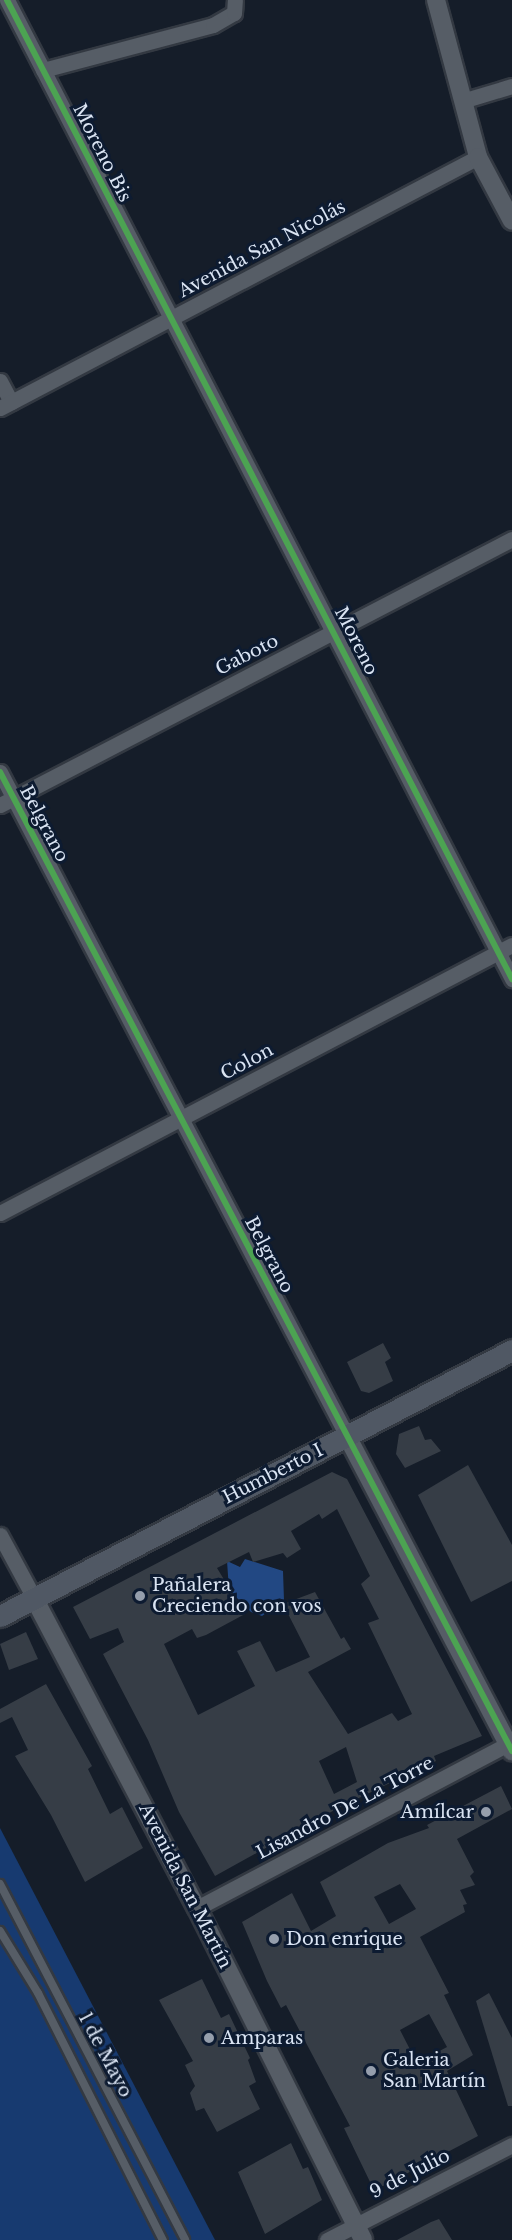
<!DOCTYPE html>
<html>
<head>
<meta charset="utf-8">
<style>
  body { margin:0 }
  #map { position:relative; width:512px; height:2240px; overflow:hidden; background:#151d29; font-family:"Libre Baskerville",serif }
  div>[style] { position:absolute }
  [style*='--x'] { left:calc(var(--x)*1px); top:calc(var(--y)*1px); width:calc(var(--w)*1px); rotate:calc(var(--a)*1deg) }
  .green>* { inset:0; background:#173a70 }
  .forest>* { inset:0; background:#224883 }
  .building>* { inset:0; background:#363d46 }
  .roads { filter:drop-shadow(2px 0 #333942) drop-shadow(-2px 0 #333942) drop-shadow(0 2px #333942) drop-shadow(0 -2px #333942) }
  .service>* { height:8px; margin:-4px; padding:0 4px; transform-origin:4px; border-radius:4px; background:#565d66 }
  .minor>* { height:15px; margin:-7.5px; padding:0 7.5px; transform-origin:7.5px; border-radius:7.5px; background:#565d66 }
  .tertiary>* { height:18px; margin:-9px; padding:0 9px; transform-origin:9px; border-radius:9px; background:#565d66 }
  .secondary>* { height:21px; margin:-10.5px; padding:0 10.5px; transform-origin:10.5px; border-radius:10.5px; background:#505864 }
  .cycleway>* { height:6px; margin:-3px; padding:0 3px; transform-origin:3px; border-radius:3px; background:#4ca352 }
  .dots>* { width:16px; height:16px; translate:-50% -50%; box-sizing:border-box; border:3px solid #0d1b31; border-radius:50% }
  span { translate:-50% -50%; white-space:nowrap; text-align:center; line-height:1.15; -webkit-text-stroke:6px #0d1b31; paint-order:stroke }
  .street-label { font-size:18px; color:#dae4f3 }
  .poi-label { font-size:18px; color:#dae4f3 }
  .left { translate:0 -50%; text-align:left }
  .right { translate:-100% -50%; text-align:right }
</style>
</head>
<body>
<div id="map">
  <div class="green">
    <div style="clip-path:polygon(0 1828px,215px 2240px,0 2240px)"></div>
  </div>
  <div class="forest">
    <div style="clip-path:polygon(245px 1559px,283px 1571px,284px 1600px,262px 1616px,251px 1612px,229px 1590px,227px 1561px,240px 1567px)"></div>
  </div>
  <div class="building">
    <div style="clip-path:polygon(383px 1343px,391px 1358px,385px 1362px,393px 1381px,369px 1393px,361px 1391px,347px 1362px)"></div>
    <div style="clip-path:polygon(419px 1426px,425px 1440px,431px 1439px,441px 1451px,405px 1468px,396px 1454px,399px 1434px)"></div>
    <div style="clip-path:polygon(468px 1465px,512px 1545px,512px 1581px,471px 1602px,418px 1495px)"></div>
    <div style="clip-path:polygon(evenodd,332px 1472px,347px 1479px,482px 1736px,434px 1756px,436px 1761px,340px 1807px,215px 1876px,179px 1812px,148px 1740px,103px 1654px,124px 1642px,118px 1628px,90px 1639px,73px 1607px,332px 1472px,337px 1509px,370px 1576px,361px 1584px,379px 1619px,368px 1623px,412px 1714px,398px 1721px,392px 1713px,348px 1734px,308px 1672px,351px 1649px,344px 1637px,341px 1639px,315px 1592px,283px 1604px,310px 1657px,276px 1672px,260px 1641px,237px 1651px,255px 1686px,198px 1715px,164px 1644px,192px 1629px,197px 1638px,206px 1635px,245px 1614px,217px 1568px,249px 1552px,253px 1562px,283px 1553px,287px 1558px,301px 1549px,291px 1531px,319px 1514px,322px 1519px,337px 1509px,332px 1472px,346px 1747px,357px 1782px,334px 1794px,319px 1761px,346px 1747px)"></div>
    <div style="clip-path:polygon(26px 1632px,38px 1659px,9px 1670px,0 1644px)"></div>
    <div style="clip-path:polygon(46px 1684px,92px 1766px,88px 1769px,110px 1814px,122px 1807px,143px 1848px,85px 1882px,51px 1815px,15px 1756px,28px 1750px,12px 1717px,0 1723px,0 1709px)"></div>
    <div style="clip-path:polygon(evenodd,501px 1786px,512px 1809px,457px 1839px,474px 1872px,470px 1876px,475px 1885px,460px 1890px,467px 1904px,463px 1905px,465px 1912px,420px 1937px,449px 1993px,444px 1995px,473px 2055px,447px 2071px,478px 2136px,383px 2186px,372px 2186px,344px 2128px,350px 2126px,286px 2005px,281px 2008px,267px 1981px,242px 1922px,292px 1893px,311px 1931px,336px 1916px,320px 1882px,388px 1843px,429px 1828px,427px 1825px,501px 1786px,400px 1884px,416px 1909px,389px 1924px,374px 1897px,400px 1884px,501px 1786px,429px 2014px,447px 2047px,417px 2063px,400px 2030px,429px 2014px)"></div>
    <div style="clip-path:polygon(202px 1979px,221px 2018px,229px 2014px,250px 2058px,248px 2060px,256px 2082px,249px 2086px,260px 2109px,217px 2132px,204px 2108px,196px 2111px,190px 2093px,195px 2086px,185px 2065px,193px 2061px,159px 2000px)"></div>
    <div style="clip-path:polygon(489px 1993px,512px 2038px,512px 2106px,508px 2106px,476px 2001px)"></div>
    <div style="clip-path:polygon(291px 2143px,303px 2169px,308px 2167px,322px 2200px,265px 2234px,238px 2172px)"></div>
    <div style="clip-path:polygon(439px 2219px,452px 2240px,397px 2240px,431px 2222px)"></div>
  </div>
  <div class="roads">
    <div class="service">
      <div style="--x:0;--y:1884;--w:401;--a:62.5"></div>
      <div style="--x:0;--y:1931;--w:73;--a:58.5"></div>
      <div style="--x:38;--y:1993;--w:277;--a:63.2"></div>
    </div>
    <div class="minor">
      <div style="--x:7;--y:0;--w:1102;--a:62.71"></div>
      <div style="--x:43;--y:70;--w:176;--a:-14.8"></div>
      <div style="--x:213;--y:25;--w:24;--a:-30"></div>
      <div style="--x:234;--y:13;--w:13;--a:-86"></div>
      <div style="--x:462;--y:101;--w:52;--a:-16.7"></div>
      <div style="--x:0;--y:381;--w:24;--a:62"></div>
      <div style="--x:0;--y:408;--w:540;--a:-27.7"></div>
      <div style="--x:0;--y:772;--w:749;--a:62.41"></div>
      <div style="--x:0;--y:805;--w:577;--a:-27.45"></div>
      <div style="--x:0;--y:1213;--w:578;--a:-27.63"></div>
      <div style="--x:0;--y:1535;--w:72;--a:61.6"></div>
      <div style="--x:197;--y:1908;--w:356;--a:-27.8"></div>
      <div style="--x:327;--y:2240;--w:208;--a:-27.2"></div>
    </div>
    <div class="tertiary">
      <div style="--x:436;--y:0;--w:163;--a:75"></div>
      <div style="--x:478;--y:157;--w:72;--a:62"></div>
      <div style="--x:347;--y:1436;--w:356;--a:62.4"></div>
      <div style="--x:34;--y:1598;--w:350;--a:62.3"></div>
      <div style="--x:197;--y:1908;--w:371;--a:63.4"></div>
    </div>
    <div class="secondary">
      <div style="--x:0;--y:1616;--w:577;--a:-27.45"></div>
    </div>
  </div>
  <div class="cycleway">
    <div style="--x:7;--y:0;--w:1102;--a:62.71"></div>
    <div style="--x:0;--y:772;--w:1105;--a:62.39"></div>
  </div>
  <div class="dots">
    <div style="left:140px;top:1596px;background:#959eac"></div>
    <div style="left:486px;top:1812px;background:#959eac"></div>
    <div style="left:274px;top:1939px;background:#959eac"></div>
    <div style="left:209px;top:2038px;background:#959eac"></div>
    <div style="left:371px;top:2071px;background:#959eac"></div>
  </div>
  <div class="street-label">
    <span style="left:102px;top:153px;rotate:63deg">Moreno Bis</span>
    <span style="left:262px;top:249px;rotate:-28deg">Avenida San Nicolás</span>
    <span style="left:356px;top:641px;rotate:63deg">Moreno</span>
    <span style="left:247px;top:655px;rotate:-27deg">Gaboto</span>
    <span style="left:44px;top:824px;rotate:62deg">Belgrano</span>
    <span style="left:247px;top:1062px;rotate:-28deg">Colon</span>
    <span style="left:269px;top:1255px;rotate:62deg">Belgrano</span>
    <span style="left:273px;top:1474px;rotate:-27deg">Humberto I</span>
    <span style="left:345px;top:1808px;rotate:-28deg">Lisandro De La Torre</span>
    <span style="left:185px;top:1886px;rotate:63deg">Avenida San Martín</span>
    <span style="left:105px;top:2055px;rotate:62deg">1 de Mayo</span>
    <span style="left:410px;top:2174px;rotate:-27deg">9 de Julio</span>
  </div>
  <div class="poi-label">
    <span class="left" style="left:152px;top:1596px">Pañalera<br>Creciendo con vos</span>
    <span class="right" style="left:474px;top:1812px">Amílcar</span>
    <span class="left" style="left:286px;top:1939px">Don enrique</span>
    <span class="left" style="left:221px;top:2038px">Amparas</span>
    <span class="left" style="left:383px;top:2071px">Galeria<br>San Martín</span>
  </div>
</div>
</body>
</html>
